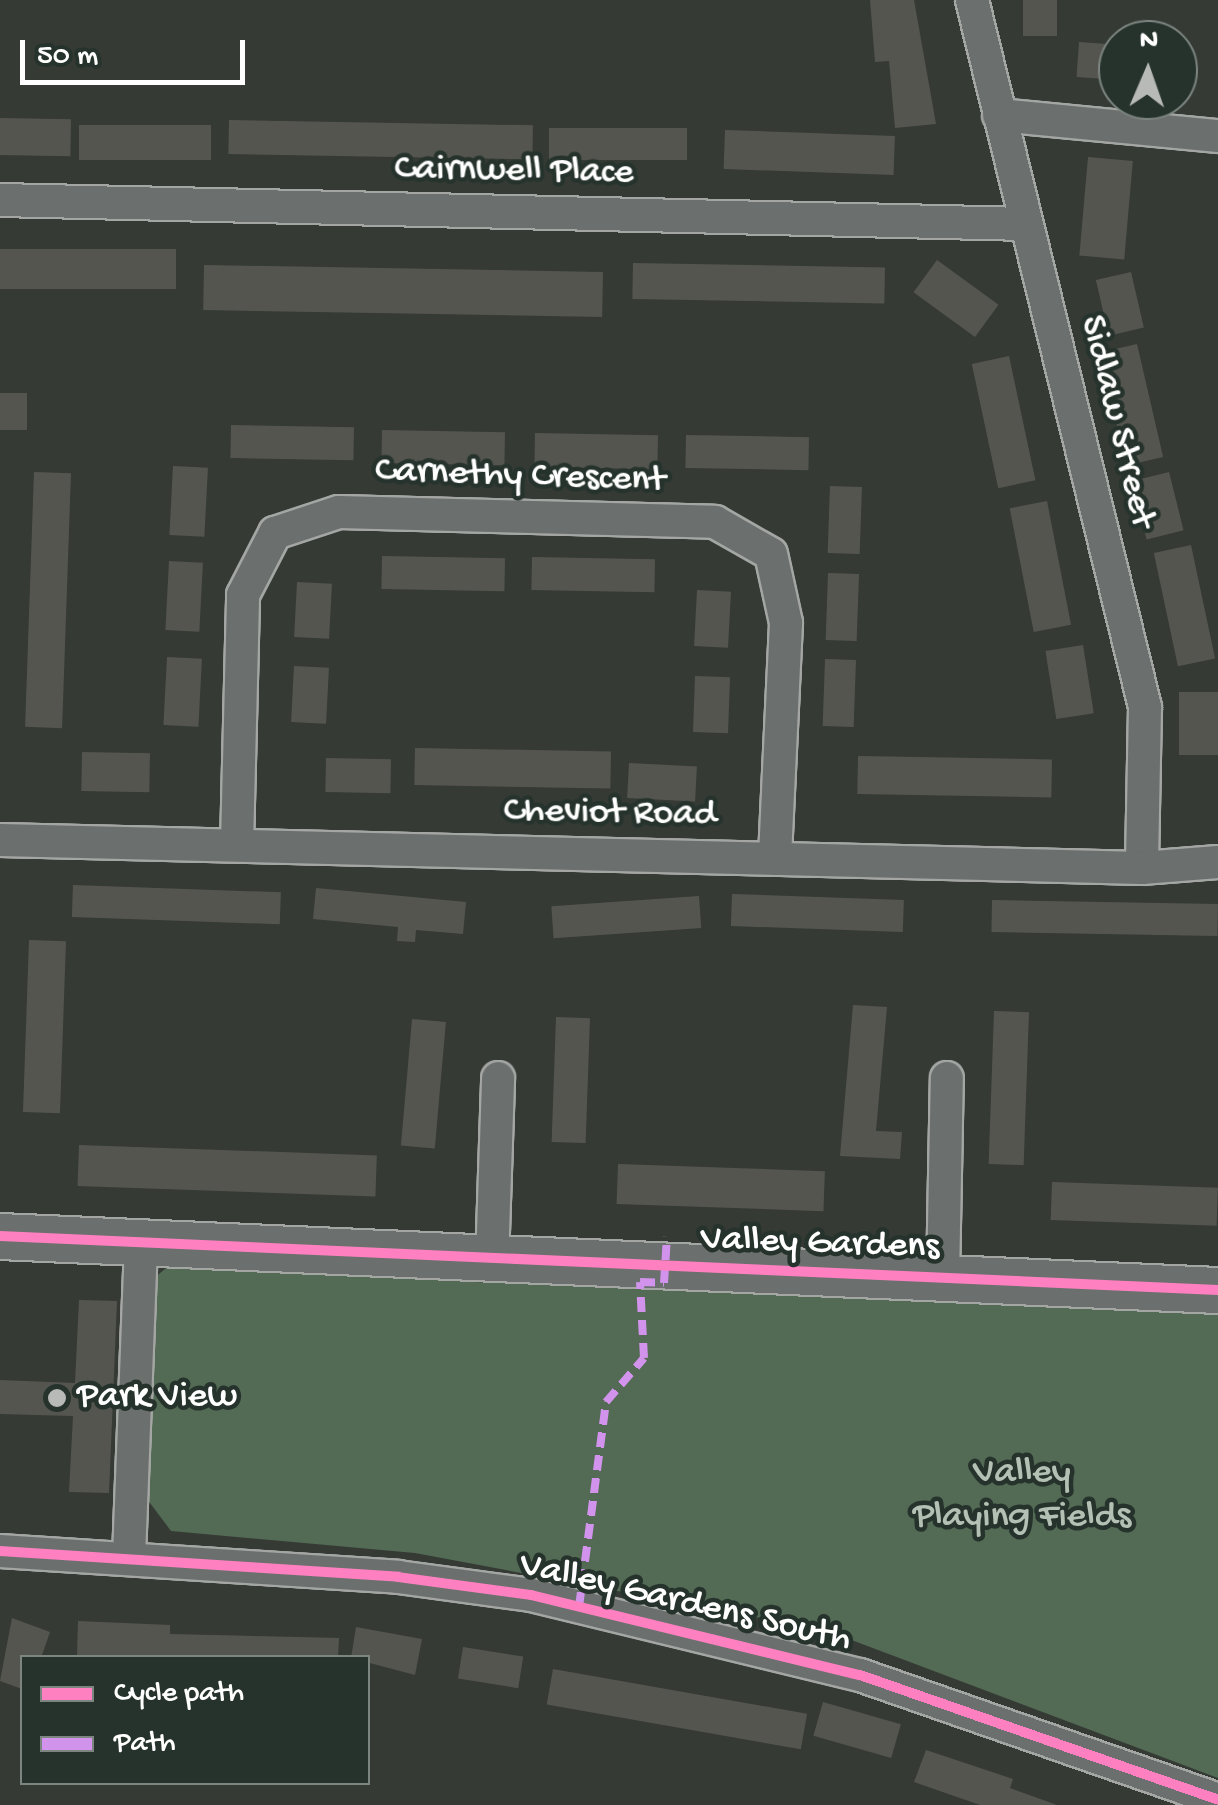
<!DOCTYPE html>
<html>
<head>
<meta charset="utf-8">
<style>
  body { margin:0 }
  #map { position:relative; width:1218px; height:1805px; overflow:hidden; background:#353a35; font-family:"Gochi Hand",sans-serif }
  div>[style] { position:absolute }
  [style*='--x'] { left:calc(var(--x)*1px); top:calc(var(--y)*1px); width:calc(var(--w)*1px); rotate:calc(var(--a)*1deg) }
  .green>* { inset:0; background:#536b54 }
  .building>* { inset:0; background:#555550; transform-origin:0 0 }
  .roads { filter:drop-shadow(2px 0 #a4a6a4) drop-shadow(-2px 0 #a4a6a4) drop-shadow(0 2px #a4a6a4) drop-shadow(0 -2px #a4a6a4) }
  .street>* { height:32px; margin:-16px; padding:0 16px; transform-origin:16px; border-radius:16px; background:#6b6f6d }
  .secondary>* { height:45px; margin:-22.5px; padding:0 22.5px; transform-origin:22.5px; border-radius:22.5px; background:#6b6f6d }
  .quiet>* { height:8px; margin-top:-4px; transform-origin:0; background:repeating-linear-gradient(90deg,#d193ec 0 15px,transparent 0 23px) }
  .cycleway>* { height:10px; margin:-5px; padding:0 5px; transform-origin:5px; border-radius:5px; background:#ff80c0 }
  .dots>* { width:28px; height:28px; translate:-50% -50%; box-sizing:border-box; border:5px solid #26332d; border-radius:50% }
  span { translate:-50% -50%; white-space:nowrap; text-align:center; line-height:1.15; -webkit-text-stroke:9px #26332d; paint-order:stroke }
  .street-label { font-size:38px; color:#fff }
  .poi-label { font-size:38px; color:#fff }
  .left { translate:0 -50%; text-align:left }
  .park-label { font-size:38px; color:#b4c0b4 }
  .legend { position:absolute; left:20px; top:1655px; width:350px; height:130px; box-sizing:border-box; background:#26332d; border:2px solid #7d8581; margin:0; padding:12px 18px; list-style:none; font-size:30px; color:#fff }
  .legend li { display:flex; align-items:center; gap:20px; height:50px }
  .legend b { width:50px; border:2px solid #7d8581 }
  .north { position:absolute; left:1098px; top:20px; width:100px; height:100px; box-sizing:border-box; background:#26332d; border:2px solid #7d8581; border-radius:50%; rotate:2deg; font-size:28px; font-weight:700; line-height:40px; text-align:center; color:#fff }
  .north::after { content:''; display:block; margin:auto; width:35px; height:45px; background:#b8bab8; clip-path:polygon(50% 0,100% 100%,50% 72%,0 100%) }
  .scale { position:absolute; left:20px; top:40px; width:225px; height:45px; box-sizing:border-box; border:5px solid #fff; border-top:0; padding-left:12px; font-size:30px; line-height:35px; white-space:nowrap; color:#fff; -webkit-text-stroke:8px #26332d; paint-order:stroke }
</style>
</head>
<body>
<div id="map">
  <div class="green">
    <div style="clip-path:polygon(179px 1257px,475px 1282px,1218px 1307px,1218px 1778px,825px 1630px,415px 1553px,171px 1531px,144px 1495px,153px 1279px)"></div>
  </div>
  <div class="building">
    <div style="clip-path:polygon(870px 0,914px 0,936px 124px,895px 128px,889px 61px,875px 62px)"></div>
    <div style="left:1023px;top:0;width:34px;height:36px"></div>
    <div style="left:1079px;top:42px;width:39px;height:35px;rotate:4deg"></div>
    <div style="left:0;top:118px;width:71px;height:37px;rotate:1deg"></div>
    <div style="left:229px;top:120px;width:304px;height:34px;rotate:1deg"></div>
    <div style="left:79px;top:125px;width:132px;height:35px"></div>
    <div style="left:549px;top:128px;width:138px;height:32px"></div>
    <div style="left:725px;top:130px;width:170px;height:39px;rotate:2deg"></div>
    <div style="left:1088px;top:157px;width:45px;height:99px;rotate:5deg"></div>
    <div style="left:0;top:249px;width:176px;height:40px"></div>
    <div style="left:937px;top:260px;width:76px;height:40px;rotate:36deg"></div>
    <div style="left:633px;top:263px;width:252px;height:36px;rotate:1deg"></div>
    <div style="left:204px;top:265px;width:399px;height:45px;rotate:1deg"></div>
    <div style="left:1131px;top:272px;width:57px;height:36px;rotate:77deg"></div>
    <div style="left:1137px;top:344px;width:116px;height:38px;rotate:77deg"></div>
    <div style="left:1009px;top:356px;width:127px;height:38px;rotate:78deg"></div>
    <div style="left:0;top:393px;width:27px;height:37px"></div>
    <div style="left:231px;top:425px;width:123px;height:33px;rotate:1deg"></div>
    <div style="left:382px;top:430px;width:123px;height:33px;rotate:1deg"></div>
    <div style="left:535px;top:433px;width:123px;height:34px;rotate:1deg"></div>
    <div style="left:686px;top:435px;width:123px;height:33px;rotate:1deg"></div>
    <div style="left:173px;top:466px;width:35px;height:69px;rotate:3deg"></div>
    <div style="left:34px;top:472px;width:37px;height:255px;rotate:2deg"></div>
    <div style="left:1169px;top:472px;width:60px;height:38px;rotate:76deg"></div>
    <div style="left:830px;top:486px;width:32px;height:67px;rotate:2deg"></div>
    <div style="left:1047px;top:501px;width:126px;height:38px;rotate:79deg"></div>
    <div style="left:1191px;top:545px;width:116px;height:38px;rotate:78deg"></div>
    <div style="left:382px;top:556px;width:123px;height:33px;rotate:1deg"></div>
    <div style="left:532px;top:557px;width:123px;height:33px;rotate:1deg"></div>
    <div style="left:169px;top:561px;width:34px;height:69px;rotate:3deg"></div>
    <div style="left:828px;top:573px;width:31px;height:67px;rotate:2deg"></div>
    <div style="left:297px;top:582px;width:35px;height:55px;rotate:3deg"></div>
    <div style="left:697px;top:590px;width:34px;height:56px;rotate:3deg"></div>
    <div style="left:1083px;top:645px;width:69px;height:38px;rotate:81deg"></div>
    <div style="left:167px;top:657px;width:35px;height:68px;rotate:3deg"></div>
    <div style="left:825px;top:659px;width:31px;height:67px;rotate:2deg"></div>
    <div style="left:294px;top:666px;width:35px;height:56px;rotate:3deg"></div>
    <div style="left:695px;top:676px;width:35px;height:56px;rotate:2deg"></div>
    <div style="left:1218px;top:692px;width:63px;height:39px;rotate:90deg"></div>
    <div style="left:415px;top:748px;width:196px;height:37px;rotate:1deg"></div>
    <div style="left:82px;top:752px;width:68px;height:39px;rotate:1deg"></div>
    <div style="left:858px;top:756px;width:194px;height:38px;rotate:1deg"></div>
    <div style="left:326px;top:758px;width:65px;height:34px;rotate:1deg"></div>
    <div style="left:629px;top:763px;width:68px;height:35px;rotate:3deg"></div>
    <div style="left:73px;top:885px;width:208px;height:32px;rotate:2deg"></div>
    <div style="clip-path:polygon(316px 888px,466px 902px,463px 934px,416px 930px,415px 942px,397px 941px,398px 927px,313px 919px)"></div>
    <div style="left:732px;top:894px;width:172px;height:32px;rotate:2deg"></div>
    <div style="left:699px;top:896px;width:32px;height:148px;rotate:86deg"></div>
    <div style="left:992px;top:900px;width:226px;height:32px;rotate:1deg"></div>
    <div style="left:29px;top:940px;width:37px;height:172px;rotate:2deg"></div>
    <div style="clip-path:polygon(853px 1005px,887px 1007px,876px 1131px,902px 1132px,900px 1159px,840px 1156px)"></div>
    <div style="left:994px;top:1011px;width:35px;height:153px;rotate:2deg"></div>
    <div style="left:556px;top:1017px;width:34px;height:125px;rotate:2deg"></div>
    <div style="left:412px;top:1019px;width:34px;height:127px;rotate:5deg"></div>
    <div style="left:79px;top:1145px;width:298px;height:41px;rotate:2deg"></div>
    <div style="left:618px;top:1164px;width:207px;height:40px;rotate:2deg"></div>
    <div style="left:1052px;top:1182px;width:166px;height:38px;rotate:2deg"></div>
    <div style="clip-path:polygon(79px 1300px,117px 1301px,109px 1493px,69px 1492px,73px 1416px,0 1414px,0 1380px,75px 1383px)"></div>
    <div style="clip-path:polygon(12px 1618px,50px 1632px,41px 1658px,22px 1658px,22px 1689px,0 1681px)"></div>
    <div style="clip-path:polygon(78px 1621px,170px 1625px,170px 1634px,339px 1638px,338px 1658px,77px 1656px)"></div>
    <div style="clip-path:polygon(356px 1627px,422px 1639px,415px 1675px,351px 1658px)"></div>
    <div style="left:463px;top:1647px;width:61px;height:32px;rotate:9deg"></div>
    <div style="left:553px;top:1669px;width:258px;height:36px;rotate:10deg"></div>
    <div style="left:823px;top:1702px;width:81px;height:35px;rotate:16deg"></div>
    <div style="clip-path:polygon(926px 1750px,1013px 1779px,1010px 1788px,1057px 1805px,980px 1805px,914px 1782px)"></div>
  </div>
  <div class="roads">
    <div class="street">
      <div style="--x:972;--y:0;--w:728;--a:76.25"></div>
      <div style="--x:1145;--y:707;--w:161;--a:91.1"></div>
      <div style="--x:999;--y:115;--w:220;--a:5.5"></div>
      <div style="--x:0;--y:200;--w:1026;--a:1.34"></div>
      <div style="--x:0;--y:840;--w:1142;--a:1.4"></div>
      <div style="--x:1142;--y:868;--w:76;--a:-4.5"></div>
      <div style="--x:237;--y:845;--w:250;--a:-88.6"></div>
      <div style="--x:243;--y:595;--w:70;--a:-62.7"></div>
      <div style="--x:275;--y:533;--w:67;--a:-18.2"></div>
      <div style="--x:339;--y:512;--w:376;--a:1.5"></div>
      <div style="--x:715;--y:522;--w:64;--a:29.7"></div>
      <div style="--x:771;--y:554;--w:71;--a:77.7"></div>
      <div style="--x:786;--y:623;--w:236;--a:92.7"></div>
      <div style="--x:492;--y:1263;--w:185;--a:-88.1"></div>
      <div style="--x:943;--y:1278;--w:200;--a:-88.9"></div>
      <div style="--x:0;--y:1551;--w:399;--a:3.7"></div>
      <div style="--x:398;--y:1577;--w:134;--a:7.7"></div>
      <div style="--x:531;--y:1595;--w:339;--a:13.7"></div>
      <div style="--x:860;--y:1675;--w:379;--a:19.2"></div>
      <div style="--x:129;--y:1557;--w:313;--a:-87.8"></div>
    </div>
    <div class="secondary">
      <div style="--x:0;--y:1236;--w:1219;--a:2.54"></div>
    </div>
  </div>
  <div class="quiet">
    <div style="--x:579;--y:1607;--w:207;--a:-82.5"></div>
    <div style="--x:606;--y:1402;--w:58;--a:-49.2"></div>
    <div style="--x:644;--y:1358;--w:76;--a:-93"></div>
    <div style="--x:640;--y:1282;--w:24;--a:2"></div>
    <div style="--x:664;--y:1283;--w:46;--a:-86.3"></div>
  </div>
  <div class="cycleway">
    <div style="--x:0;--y:1236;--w:1219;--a:2.54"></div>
    <div style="--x:0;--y:1551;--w:399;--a:3.7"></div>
    <div style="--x:398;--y:1577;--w:134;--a:7.7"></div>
    <div style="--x:531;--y:1595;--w:339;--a:13.7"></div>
    <div style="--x:860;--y:1675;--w:379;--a:19.2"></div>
  </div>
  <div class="dots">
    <div style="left:57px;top:1398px;background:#b8bab8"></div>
  </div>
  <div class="street-label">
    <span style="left:514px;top:172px;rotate:1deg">Cairnwell Place</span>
    <span style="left:1116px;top:422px;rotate:76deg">Sidlaw Street</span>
    <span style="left:520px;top:477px;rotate:2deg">Carnethy Crescent</span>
    <span style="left:610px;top:814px;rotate:1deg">Cheviot Road</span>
    <span style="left:820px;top:1245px;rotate:2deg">Valley Gardens</span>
    <span style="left:685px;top:1604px;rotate:13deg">Valley Gardens South</span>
  </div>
  <div class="poi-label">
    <span class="left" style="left:77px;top:1398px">Park View</span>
  </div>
  <div class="park-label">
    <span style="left:1022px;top:1496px">Valley<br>Playing Fields</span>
  </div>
  <ul class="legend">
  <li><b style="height:12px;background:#ff80c0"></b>Cycle path</li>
  <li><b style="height:12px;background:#d193ec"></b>Path</li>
  </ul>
  <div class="north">N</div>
  <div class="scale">50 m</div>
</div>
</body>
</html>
